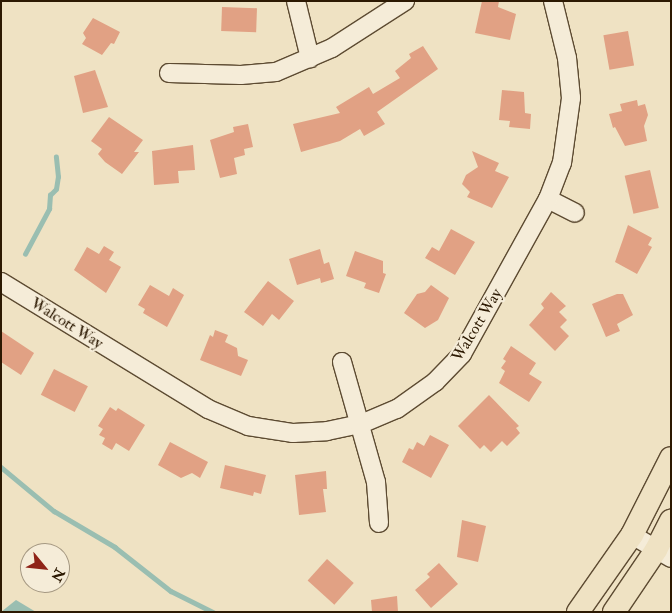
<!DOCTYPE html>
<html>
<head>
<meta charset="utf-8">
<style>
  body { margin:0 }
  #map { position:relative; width:672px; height:613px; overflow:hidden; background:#efe2c3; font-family:"IM FELL Double Pica",serif }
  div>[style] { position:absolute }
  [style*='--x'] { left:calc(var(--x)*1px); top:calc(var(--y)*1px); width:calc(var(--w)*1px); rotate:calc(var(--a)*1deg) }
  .water>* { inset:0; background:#9abeb1 }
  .stream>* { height:4.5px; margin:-2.25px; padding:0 2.25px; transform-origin:2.25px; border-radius:2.25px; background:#9abeb1 }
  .building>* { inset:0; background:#e1a184; transform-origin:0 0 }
  .roads { filter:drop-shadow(1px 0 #5d4b32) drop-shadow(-1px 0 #5d4b32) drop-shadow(0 1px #5d4b32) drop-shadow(0 -1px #5d4b32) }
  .minor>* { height:18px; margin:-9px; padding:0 9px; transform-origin:9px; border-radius:9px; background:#f5ecd8 }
  .major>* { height:22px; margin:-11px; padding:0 11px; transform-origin:11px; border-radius:11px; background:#efe2c3 }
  span { translate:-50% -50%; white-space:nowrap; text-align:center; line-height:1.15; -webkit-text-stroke:4.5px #f5ecd8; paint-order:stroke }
  .street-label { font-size:16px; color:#2c1902 }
  .frame { position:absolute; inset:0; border:2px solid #2c1902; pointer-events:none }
  .north { position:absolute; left:20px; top:543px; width:50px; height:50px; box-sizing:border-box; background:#f5ecd8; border:1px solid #a59882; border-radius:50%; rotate:118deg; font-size:14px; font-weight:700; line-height:20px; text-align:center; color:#2c1902 }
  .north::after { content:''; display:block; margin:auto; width:18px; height:22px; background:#8f2418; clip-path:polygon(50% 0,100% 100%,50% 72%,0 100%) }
</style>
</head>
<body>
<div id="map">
  <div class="water">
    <div style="clip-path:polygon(16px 600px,36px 612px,1px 612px)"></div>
  </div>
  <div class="stream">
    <div style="--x:25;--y:254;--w:51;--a:-61.9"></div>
    <div style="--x:49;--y:209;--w:14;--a:-86"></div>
    <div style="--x:50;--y:195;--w:8;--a:-45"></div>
    <div style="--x:56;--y:189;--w:12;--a:-81"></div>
    <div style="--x:58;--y:177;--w:20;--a:-96"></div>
    <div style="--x:1;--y:467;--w:69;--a:39.7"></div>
    <div style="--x:54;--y:511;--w:71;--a:30.5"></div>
    <div style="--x:115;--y:547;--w:71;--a:38.2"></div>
    <div style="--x:171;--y:591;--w:47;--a:26.6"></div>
  </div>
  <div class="building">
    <div style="clip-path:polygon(482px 1px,499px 1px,498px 7px,516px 14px,510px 40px,475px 33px)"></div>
    <div style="left:222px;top:7px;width:35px;height:24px;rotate:2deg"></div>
    <div style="clip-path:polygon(93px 18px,120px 32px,114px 44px,111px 43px,102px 55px,82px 44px,86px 38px,83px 33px)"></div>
    <div style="left:628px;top:31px;width:35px;height:25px;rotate:80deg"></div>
    <div style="clip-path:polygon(423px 46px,438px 69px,377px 112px,385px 124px,364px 136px,360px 129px,340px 141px,301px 152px,293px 124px,340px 113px,336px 107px,369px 87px,373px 94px,400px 78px,395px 71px,411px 58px,409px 54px)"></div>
    <div style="clip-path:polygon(95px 70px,108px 107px,83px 113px,74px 76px)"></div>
    <div style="clip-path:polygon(502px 90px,524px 92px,525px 113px,531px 114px,530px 129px,509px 127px,510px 121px,499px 120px)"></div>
    <div style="clip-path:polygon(637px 100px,638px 106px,645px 104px,648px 115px,644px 126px,647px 141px,625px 146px,615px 127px,613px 128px,609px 114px,622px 111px,620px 104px)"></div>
    <div style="clip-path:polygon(109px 117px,143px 140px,134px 152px,139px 152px,122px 174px,105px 162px,98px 154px,102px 149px,91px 141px)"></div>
    <div style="clip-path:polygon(248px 124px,253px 147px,244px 149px,245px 155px,234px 158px,237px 174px,220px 178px,210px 140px,234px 132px,233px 127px)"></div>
    <div style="clip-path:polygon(193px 145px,195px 170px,178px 171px,179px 183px,154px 185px,152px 151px)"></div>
    <div style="clip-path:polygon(472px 151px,499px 163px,495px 171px,509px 177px,492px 208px,467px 197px,470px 192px,462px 184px,466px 175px,478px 167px)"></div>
    <div style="left:650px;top:170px;width:39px;height:26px;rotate:77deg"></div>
    <div style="clip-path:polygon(628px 225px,652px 238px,648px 245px,652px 247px,637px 274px,615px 262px)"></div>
    <div style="clip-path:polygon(451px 229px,475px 242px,455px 275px,425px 258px,432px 247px,439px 251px)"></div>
    <div style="clip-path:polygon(104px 246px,114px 252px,109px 260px,121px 267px,106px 293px,74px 270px,87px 247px,99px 254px)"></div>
    <div style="clip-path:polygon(320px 249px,324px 264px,329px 262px,334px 279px,321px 283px,320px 278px,297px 285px,289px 259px)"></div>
    <div style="clip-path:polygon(355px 251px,383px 261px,383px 273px,386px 274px,379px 293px,364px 288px,366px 283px,346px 276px)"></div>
    <div style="clip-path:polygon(268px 281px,294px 301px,279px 320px,272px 314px,263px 326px,244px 312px)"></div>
    <div style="clip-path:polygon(150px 285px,169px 296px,173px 288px,184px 295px,167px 327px,143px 313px,145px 309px,138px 305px)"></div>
    <div style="clip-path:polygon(431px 285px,449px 298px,438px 320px,425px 328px,404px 313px,417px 294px,425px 292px)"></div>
    <div style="clip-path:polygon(551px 292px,566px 306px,559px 312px,567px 320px,560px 327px,569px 336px,555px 351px,529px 325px,544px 308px,541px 304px)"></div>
    <div style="clip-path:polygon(617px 294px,623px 294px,633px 315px,617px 324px,620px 331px,606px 337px,592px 304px)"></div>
    <div style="clip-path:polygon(215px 330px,228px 335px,225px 342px,237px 348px,238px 356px,248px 360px,241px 376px,200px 360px,210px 335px,213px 337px)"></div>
    <div style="clip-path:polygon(1px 331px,34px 353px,21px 375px,1px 362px)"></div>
    <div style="clip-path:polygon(511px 346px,536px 363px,529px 374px,542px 382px,529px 402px,499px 383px,505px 371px,501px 368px,506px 361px,503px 359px)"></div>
    <div style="left:54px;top:369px;width:38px;height:29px;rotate:27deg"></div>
    <div style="clip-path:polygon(489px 395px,519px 426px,516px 428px,520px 433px,507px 446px,502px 441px,491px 452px,484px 445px,480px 449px,458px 426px)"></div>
    <div style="clip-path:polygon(110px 407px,116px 411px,118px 408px,145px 425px,129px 451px,116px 443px,112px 450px,102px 444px,105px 438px,99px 435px,103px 429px,98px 426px)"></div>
    <div style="clip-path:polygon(430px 435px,449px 445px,431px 478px,402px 462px,409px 448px,413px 450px,417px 442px,424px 446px)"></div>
    <div style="clip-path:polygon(170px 442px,208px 462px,200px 478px,192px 473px,181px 478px,158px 465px)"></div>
    <div style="clip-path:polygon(225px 465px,266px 475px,261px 494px,254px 492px,253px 496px,220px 488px)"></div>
    <div style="clip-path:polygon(326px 471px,327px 489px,323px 489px,326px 512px,299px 515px,295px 475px)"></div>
    <div style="clip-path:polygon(462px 520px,486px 526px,478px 562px,457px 557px)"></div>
    <div style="left:327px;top:559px;width:36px;height:29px;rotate:42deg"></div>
    <div style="clip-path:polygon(439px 563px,458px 584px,431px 608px,415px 590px,430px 577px,427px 574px)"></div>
    <div style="clip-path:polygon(397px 596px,398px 612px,372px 612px,371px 600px)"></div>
  </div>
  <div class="roads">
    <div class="minor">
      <div style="--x:296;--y:1;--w:59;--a:76.2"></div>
      <div style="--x:169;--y:73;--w:72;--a:1.6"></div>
      <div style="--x:241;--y:75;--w:35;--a:-5"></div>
      <div style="--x:276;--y:72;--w:61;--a:-23.2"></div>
      <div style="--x:332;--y:48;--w:87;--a:-32.8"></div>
      <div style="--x:548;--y:199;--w:30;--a:27"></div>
      <div style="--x:1;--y:282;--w:243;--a:31.5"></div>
      <div style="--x:208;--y:409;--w:43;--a:23"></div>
      <div style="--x:248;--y:426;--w:46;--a:8.8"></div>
      <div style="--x:293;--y:433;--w:34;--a:-3"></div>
      <div style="--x:327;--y:431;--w:35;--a:-12"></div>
      <div style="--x:361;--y:424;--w:39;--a:-23"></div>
      <div style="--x:397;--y:409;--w:47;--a:-35.4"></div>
      <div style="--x:435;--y:382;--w:39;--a:-46"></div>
      <div style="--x:462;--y:354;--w:177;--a:-61"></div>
      <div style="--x:548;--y:199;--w:39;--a:-69"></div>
      <div style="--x:562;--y:163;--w:66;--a:-82.1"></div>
      <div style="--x:571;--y:98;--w:40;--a:-95.7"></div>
      <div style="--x:567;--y:58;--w:59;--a:-103.8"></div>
      <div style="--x:342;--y:362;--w:125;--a:74.2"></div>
      <div style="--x:376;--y:482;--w:41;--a:85.8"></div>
      <div style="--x:632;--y:535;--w:45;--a:30.5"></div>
    </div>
    <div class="major">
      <div style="--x:578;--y:612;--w:94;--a:-55"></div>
      <div style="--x:632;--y:535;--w:86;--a:-63.1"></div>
      <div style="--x:614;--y:612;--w:75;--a:-55.9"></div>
      <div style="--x:656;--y:550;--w:33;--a:-63"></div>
    </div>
  </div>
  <div class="street-label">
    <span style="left:67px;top:323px;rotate:32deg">Walcott Way</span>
    <span style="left:477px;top:325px;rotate:-59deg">Walcott Way</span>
  </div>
  <div class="frame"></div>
  <div class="north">N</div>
</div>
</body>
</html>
